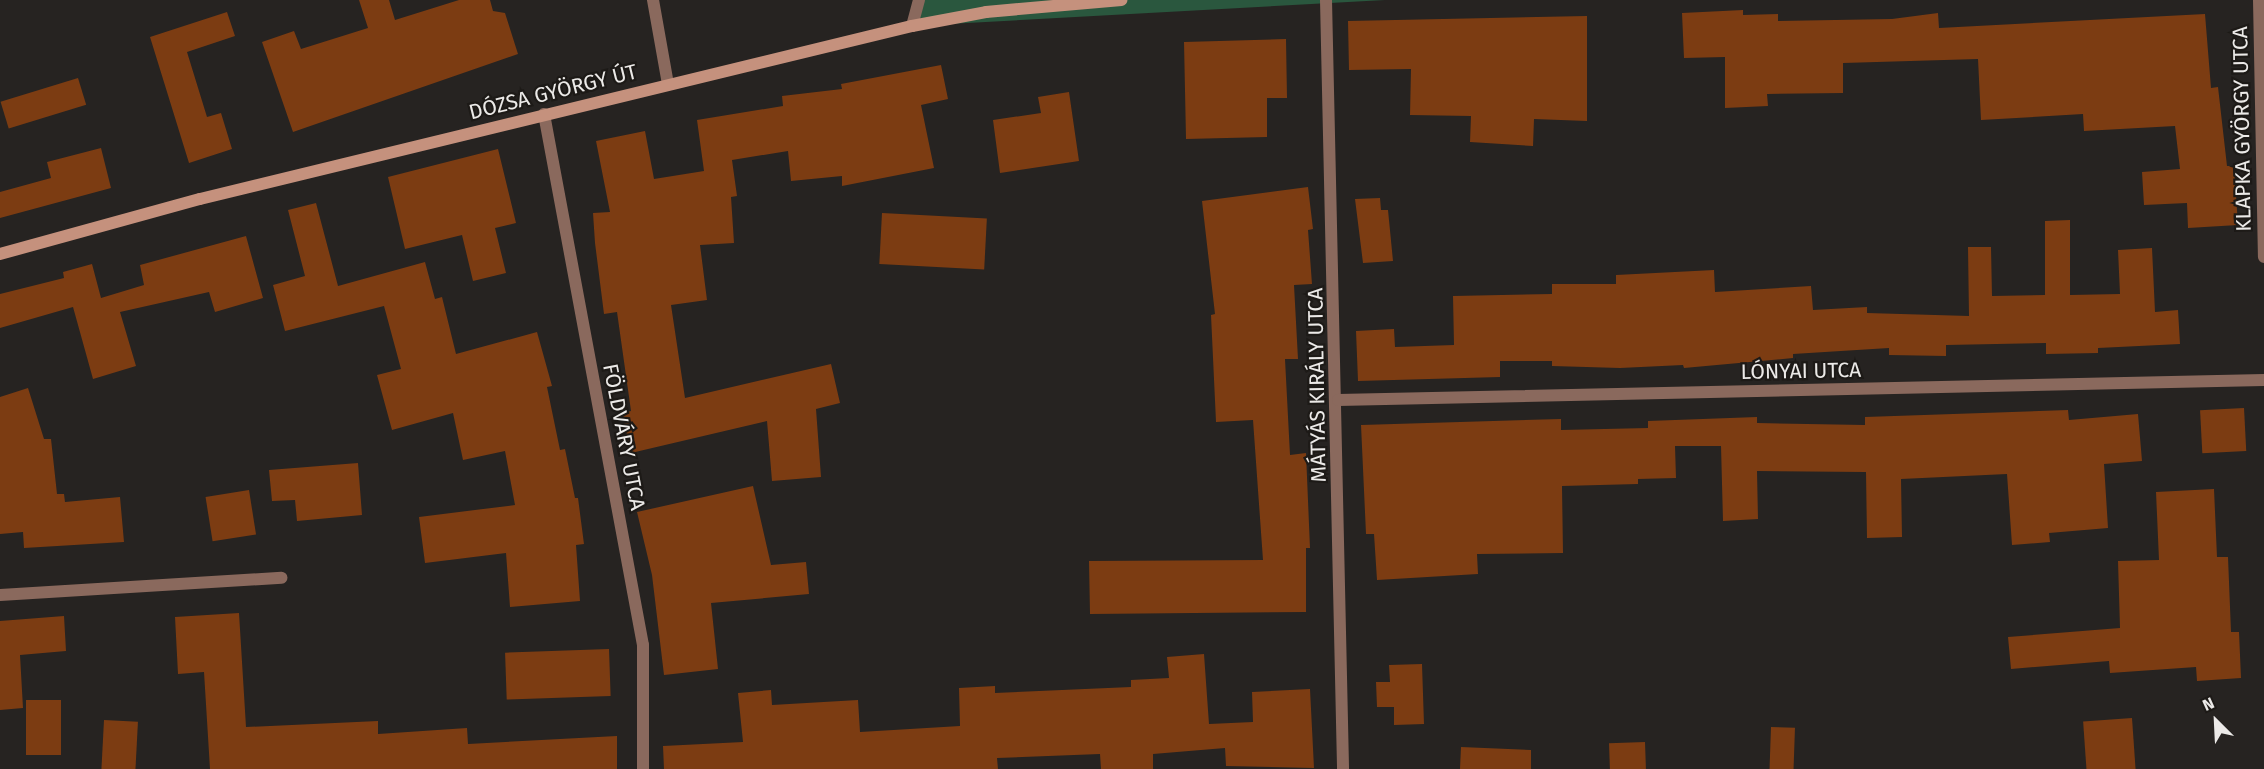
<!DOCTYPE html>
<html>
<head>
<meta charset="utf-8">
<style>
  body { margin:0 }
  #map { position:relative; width:2264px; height:769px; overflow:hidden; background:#262321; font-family:"Fira Sans",sans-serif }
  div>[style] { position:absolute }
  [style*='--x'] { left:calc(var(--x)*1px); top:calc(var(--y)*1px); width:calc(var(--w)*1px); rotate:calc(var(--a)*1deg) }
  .green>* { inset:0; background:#2a573e }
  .building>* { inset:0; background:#7c3c12; transform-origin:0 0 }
  .minor>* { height:12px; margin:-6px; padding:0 6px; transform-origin:6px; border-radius:6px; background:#8a695d }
  .secondary>* { height:12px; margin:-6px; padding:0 6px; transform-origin:6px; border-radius:6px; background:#c5917d }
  span { translate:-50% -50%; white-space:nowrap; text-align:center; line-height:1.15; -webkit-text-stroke:4.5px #1d1a17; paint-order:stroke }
  .street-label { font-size:21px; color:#eceae8 }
  .north { position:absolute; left:2186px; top:691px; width:60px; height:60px; -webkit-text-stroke:4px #1d1a17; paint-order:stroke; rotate:336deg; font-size:16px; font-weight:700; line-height:24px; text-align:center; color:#eceae8 }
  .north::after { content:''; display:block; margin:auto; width:21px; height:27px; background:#eceae8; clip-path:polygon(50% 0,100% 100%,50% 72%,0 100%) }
</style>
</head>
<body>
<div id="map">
  <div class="green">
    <div style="clip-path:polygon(919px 0,1385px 0,912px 26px)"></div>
  </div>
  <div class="building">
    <div style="clip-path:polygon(359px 0,389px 0,395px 20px,459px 0,490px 0,493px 11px,505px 13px,518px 54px,293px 132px,262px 42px,294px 31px,301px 49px,368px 28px)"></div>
    <div style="clip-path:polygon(1743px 10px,1743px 15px,1778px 14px,1778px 21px,1892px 19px,1938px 13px,1939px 28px,2205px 14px,2211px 88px,2218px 87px,2227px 166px,2234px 166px,2238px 225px,2188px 228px,2187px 203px,2144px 205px,2142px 172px,2180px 169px,2175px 126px,2084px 131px,2083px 114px,1981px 120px,1978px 59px,1843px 63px,1843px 93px,1767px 94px,1768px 106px,1725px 108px,1725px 57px,1684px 58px,1682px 13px)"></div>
    <div style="clip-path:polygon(227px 12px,235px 36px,187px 52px,207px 117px,221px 113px,232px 149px,189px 163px,150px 37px)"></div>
    <div style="clip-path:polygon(1587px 16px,1587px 121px,1534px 119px,1533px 146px,1470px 142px,1471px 116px,1410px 115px,1411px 69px,1349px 70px,1348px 21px)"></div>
    <div style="clip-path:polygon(1286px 39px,1287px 98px,1267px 98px,1267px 137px,1186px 139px,1184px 42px)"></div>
    <div style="clip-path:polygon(941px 65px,948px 99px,921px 105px,934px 168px,842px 186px,842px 176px,791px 181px,788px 151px,732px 160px,737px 196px,731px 197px,734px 243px,700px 245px,707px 300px,671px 305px,685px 398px,831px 364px,840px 403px,816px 409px,821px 477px,772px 481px,767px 421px,631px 453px,622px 413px,631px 411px,617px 312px,604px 314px,595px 243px,593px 213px,610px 212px,596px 141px,645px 131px,654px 179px,704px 171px,697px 120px,783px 106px,782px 96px,842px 89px,841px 84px)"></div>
    <div style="left:78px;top:78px;width:28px;height:81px;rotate:73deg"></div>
    <div style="clip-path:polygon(1069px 92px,1079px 161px,1000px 173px,993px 120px,1041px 113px,1038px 97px)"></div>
    <div style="clip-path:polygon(101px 148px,111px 188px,0 218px,0 192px,51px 178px,47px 162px)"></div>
    <div style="clip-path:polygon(498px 149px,516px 223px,495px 228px,506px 273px,473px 281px,462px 235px,405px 249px,388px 177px)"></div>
    <div style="clip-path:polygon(1308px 187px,1313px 229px,1308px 230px,1312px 284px,1294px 285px,1298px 359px,1285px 359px,1290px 455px,1306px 453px,1310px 548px,1306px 548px,1306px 612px,1090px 614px,1089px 561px,1263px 560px,1253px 420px,1216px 422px,1211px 315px,1215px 314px,1202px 201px)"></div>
    <div style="clip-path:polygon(1380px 198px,1381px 210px,1388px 210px,1393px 261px,1363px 263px,1355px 199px)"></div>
    <div style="clip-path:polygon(316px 203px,338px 286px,425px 262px,435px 299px,442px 297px,456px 354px,537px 332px,552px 386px,547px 387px,560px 450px,565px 449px,575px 498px,578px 498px,584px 544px,576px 545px,580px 601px,510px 607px,506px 553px,425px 563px,419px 517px,515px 505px,505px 451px,463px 460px,453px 413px,392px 430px,377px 375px,401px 369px,384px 306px,285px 331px,273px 285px,305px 276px,288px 210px)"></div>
    <div style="left:882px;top:213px;width:105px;height:51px;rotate:3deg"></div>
    <div style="clip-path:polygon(2070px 220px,2070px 295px,2120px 294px,2118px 250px,2152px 248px,2155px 312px,2178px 310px,2180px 344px,2098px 348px,2098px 353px,2046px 354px,2046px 343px,1946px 345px,1946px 356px,1889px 355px,1889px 348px,1793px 354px,1793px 358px,1684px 368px,1683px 365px,1620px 368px,1552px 366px,1552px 361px,1500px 361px,1500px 377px,1358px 381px,1356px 331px,1394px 329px,1395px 347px,1454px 345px,1453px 296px,1552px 294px,1552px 284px,1616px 284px,1616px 275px,1714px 270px,1715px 292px,1811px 286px,1813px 310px,1867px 307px,1867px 313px,1969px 316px,1968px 247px,1991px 247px,1992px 296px,2045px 295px,2045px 221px)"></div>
    <div style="clip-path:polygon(246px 236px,263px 298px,215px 312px,209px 292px,120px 312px,136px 366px,93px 379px,73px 307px,0 328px,0 294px,64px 278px,63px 272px,92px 264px,101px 298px,144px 285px,140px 265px)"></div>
    <div style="clip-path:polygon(28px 388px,44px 439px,51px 439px,57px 494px,64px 494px,65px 502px,120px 497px,124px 542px,24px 548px,23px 532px,0 534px,0 397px)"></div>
    <div style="left:2244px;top:408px;width:43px;height:44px;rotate:87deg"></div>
    <div style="clip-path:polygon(2068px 410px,2069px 420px,2138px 414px,2142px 461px,2104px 464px,2108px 528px,2049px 533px,2050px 542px,2012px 545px,2007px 474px,1901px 479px,1902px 537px,1867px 538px,1866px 472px,1757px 471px,1758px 519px,1723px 521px,1721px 446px,1675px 446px,1676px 478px,1638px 479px,1638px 484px,1562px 486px,1563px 553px,1477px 554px,1478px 574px,1377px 580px,1374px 534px,1366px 534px,1361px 425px,1561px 419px,1561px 430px,1648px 428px,1648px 421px,1757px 417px,1757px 423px,1865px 425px,1865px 417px)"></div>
    <div style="clip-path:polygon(358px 463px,362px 515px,297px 521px,295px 500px,272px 501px,269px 470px)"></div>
    <div style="clip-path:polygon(753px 486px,771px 565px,806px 562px,809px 594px,711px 603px,718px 669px,664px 675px,652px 575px,637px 512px)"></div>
    <div style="clip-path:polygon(2214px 489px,2217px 557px,2228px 557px,2231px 632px,2239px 632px,2241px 678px,2197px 681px,2196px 667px,2110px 673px,2109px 661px,2011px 669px,2008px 637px,2120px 628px,2118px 561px,2159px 560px,2156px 492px)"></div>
    <div style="left:249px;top:490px;width:45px;height:44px;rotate:81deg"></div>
    <div style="clip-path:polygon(239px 613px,246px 727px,378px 721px,378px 734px,467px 728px,468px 744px,617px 736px,617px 769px,210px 769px,204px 672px,178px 674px,175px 617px)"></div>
    <div style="clip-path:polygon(64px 616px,66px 651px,20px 655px,23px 708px,0 710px,0 621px)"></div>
    <div style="left:609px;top:649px;width:47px;height:104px;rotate:88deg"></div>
    <div style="clip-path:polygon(1204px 654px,1209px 724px,1253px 722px,1252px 692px,1310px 689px,1314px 768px,1226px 766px,1225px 748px,1153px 754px,1153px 769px,1101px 769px,1100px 754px,997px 758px,998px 769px,664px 769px,663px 746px,743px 742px,738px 693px,771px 690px,772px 705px,858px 700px,860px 732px,960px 726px,959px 688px,995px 686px,995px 693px,1131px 687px,1131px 680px,1169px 678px,1167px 657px)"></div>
    <div style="clip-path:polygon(1422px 664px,1424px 724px,1394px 725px,1394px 707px,1377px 707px,1376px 682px,1390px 682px,1389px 665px)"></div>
    <div style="left:26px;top:700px;width:35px;height:55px"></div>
    <div style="left:2132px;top:718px;width:51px;height:49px;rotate:86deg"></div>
    <div style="left:104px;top:720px;width:34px;height:49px;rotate:3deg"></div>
    <div style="left:1771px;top:727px;width:24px;height:42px;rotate:2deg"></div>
    <div style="left:1645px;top:742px;width:27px;height:36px;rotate:88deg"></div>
    <div style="clip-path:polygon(1461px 747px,1531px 750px,1531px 769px,1460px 769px)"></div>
  </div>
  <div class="minor">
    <div style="--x:653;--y:0;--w:85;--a:79.9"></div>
    <div style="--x:1326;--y:0;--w:769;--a:88.73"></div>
    <div style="--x:2259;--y:0;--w:257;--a:88.9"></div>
    <div style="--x:912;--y:26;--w:27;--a:-75"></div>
    <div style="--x:544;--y:114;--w:540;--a:79.44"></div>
    <div style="--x:643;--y:645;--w:124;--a:90"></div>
    <div style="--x:1338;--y:400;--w:926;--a:-1.24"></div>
    <div style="--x:0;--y:595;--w:282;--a:-3.5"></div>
  </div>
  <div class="secondary">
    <div style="--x:0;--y:254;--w:207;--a:-15.4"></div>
    <div style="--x:200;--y:199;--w:733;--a:-13.66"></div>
    <div style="--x:912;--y:26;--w:75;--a:-10.7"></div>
    <div style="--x:986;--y:12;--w:136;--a:-5.1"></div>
  </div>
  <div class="street-label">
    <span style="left:553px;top:92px;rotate:-14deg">DÓZSA GYÖRGY ÚT</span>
    <span style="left:2242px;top:129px;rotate:-91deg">KLAPKA GYÖRGY UTCA</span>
    <span style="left:1801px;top:371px;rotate:-1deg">LÓNYAI UTCA</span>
    <span style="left:1317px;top:385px;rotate:-91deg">MÁTYÁS KIRÁLY UTCA</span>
    <span style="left:624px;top:437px;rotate:79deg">FÖLDVÁRY UTCA</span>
  </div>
  <div class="north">N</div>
</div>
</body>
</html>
